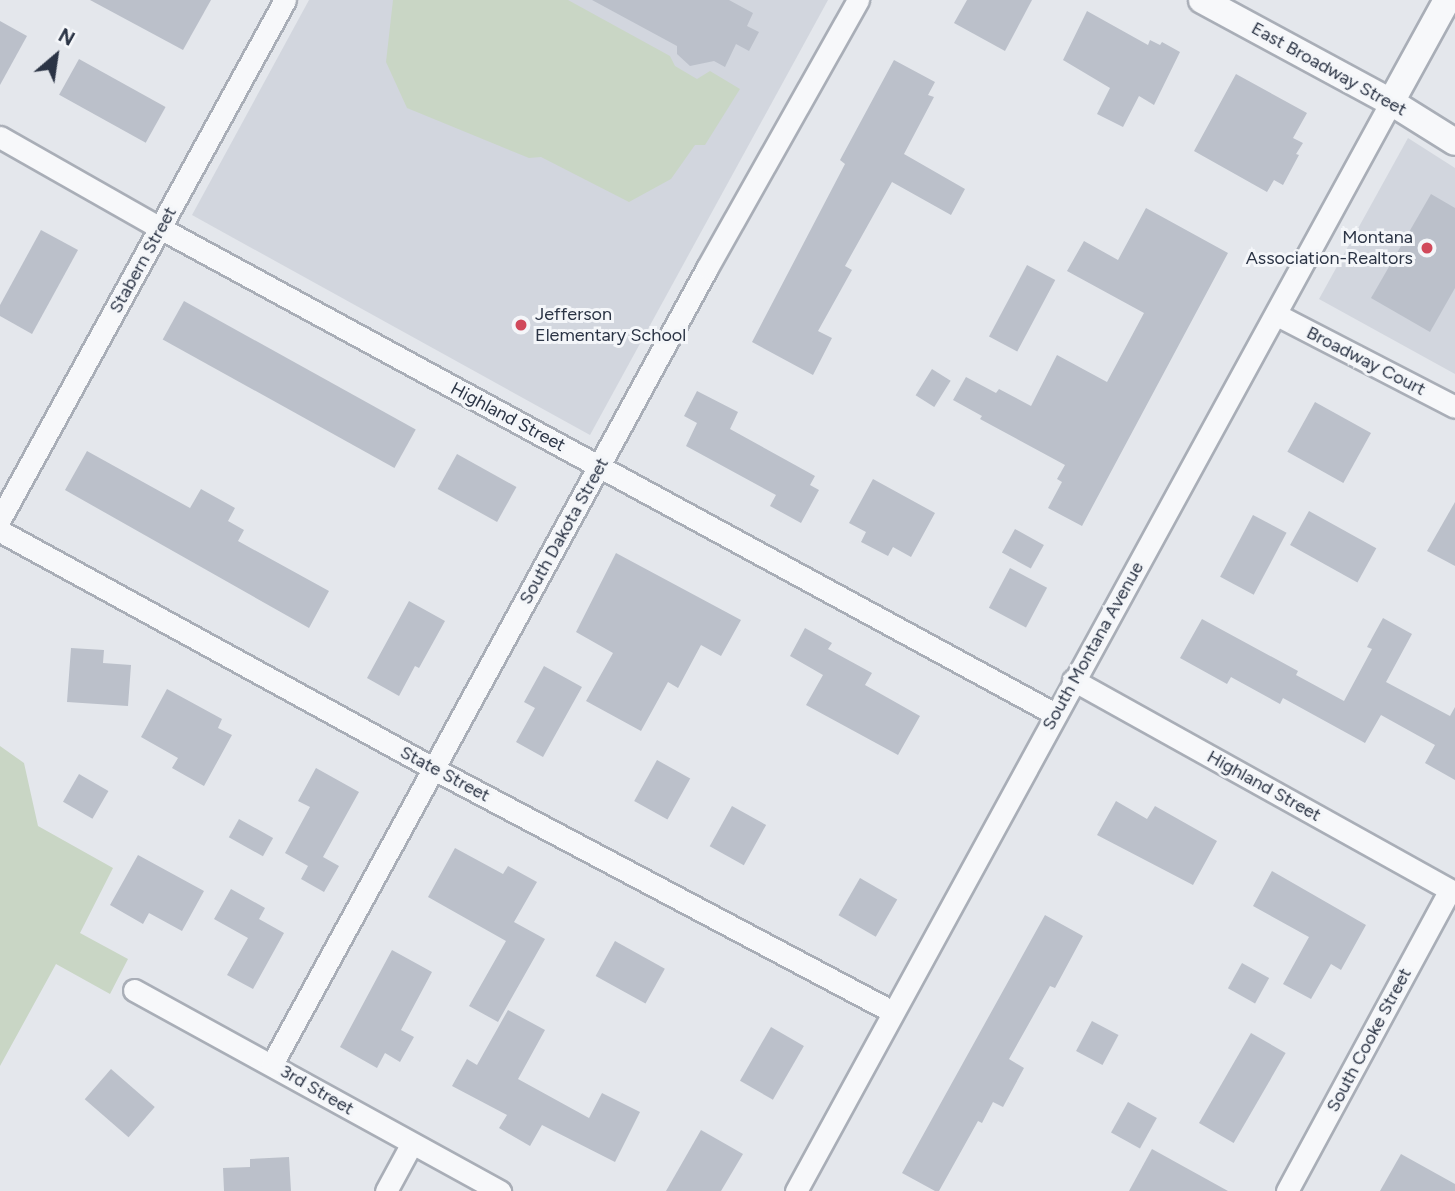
<!DOCTYPE html>
<html>
<head>
<meta charset="utf-8">
<style>
  body { margin:0 }
  #map { position:relative; width:1455px; height:1191px; overflow:hidden; background:#e4e7ec; font-family:Figtree,sans-serif }
  div>[style] { position:absolute }
  [style*='--x'] { left:calc(var(--x)*1px); top:calc(var(--y)*1px); width:calc(var(--w)*1px); rotate:calc(var(--a)*1deg) }
  .built>* { inset:0; background:#d2d6de }
  .green>* { inset:0; background:#c9d6c5 }
  .building>* { inset:0; background:#bbc0ca; transform-origin:0 0 }
  .roads { filter:drop-shadow(2px 0 #a9aeb7) drop-shadow(-2px 0 #a9aeb7) drop-shadow(0 2px #a9aeb7) drop-shadow(0 -2px #a9aeb7) }
  .minor>* { height:21px; margin:-10.5px; padding:0 10.5px; transform-origin:10.5px; border-radius:10.5px; background:#f7f8fa }
  .tertiary>* { height:26px; margin:-13px; padding:0 13px; transform-origin:13px; border-radius:13px; background:#f7f8fa }
  .dots>* { width:19px; height:19px; translate:-50% -50%; box-sizing:border-box; border:4px solid #f4f6f9; border-radius:50% }
  span { translate:-50% -50%; white-space:nowrap; text-align:center; line-height:1.15; -webkit-text-stroke:6px #f4f6f9; paint-order:stroke }
  .street-label { font-size:18px; color:#2b3445 }
  .poi-label { font-size:18px; color:#2b3445 }
  .right { translate:-100% -50%; text-align:right }
  .left { translate:0 -50%; text-align:left }
  .north { position:absolute; left:21px; top:21px; width:70px; height:70px; -webkit-text-stroke:5px #f4f6f9; paint-order:stroke; rotate:29deg; font-size:19px; font-weight:700; line-height:28px; text-align:center; color:#2b3445 }
  .north::after { content:''; display:block; margin:auto; width:24px; height:32px; background:#2b3445; clip-path:polygon(50% 0,100% 100%,50% 72%,0 100%) }
</style>
</head>
<body>
<div id="map">
  <div class="built">
    <div style="clip-path:polygon(309px 0,828px 0,590px 435px,192px 215px)"></div>
    <div style="clip-path:polygon(1408px 138px,1455px 168px,1455px 374px,1319px 299px)"></div>
  </div>
  <div class="green">
    <div style="clip-path:polygon(393px 0,568px 0,670px 56px,675px 66px,697px 79px,710px 71px,740px 89px,705px 145px,695px 145px,671px 179px,629px 202px,541px 157px,529px 158px,407px 108px,386px 62px)"></div>
    <div style="clip-path:polygon(0 746px,24px 763px,38px 826px,113px 868px,80px 933px,128px 959px,110px 994px,56px 964px,0 1066px)"></div>
  </div>
  <div class="building">
    <div style="clip-path:polygon(90px 0,211px 0,183px 50px)"></div>
    <div style="clip-path:polygon(592px 0,729px 0,753px 13px,747px 26px,759px 32px,749px 51px,736px 44px,725px 67px,714px 61px,690px 66px,677px 54px,677px 46px)"></div>
    <div style="clip-path:polygon(967px 0,1032px 0,1005px 51px,954px 23px)"></div>
    <div style="clip-path:polygon(1087px 11px,1148px 45px,1150px 40px,1160px 45px,1162px 42px,1180px 52px,1154px 105px,1139px 96px,1123px 127px,1097px 114px,1110px 88px,1063px 60px)"></div>
    <div style="clip-path:polygon(0 21px,27px 36px,0 85px)"></div>
    <div style="left:79px;top:59px;width:99px;height:41px;rotate:29deg"></div>
    <div style="clip-path:polygon(894px 60px,935px 82px,928px 95px,934px 97px,904px 154px,965px 189px,951px 215px,892px 182px,845px 266px,852px 270px,818px 331px,832px 338px,813px 375px,752px 342px,845px 164px,840px 160px)"></div>
    <div style="clip-path:polygon(1236px 74px,1307px 113px,1293px 138px,1303px 143px,1296px 154px,1299px 155px,1283px 185px,1274px 180px,1267px 192px,1194px 151px)"></div>
    <div style="clip-path:polygon(1431px 194px,1455px 208px,1455px 288px,1430px 332px,1371px 298px)"></div>
    <div style="clip-path:polygon(1146px 208px,1228px 253px,1082px 526px,1048px 508px,1062px 482px,1057px 479px,1065px 465px,980px 419px,982px 416px,953px 400px,966px 377px,996px 393px,999px 389px,1031px 406px,1057px 355px,1107px 382px,1144px 313px,1067px 271px,1084px 241px,1118px 260px)"></div>
    <div style="clip-path:polygon(41px 230px,78px 250px,32px 334px,0 316px,0 305px)"></div>
    <div style="left:1027px;top:265px;width:32px;height:81px;rotate:28deg"></div>
    <div style="left:184px;top:301px;width:265px;height:44px;rotate:29deg"></div>
    <div style="left:932px;top:369px;width:22px;height:31px;rotate:32deg"></div>
    <div style="clip-path:polygon(697px 391px,738px 412px,730px 429px,815px 476px,810px 485px,819px 490px,801px 523px,770px 506px,776px 495px,686px 446px,697px 423px,684px 416px)"></div>
    <div style="left:1315px;top:402px;width:64px;height:57px;rotate:29deg"></div>
    <div style="clip-path:polygon(87px 451px,190px 508px,201px 489px,235px 508px,228px 521px,244px 530px,238px 541px,329px 591px,309px 628px,65px 490px)"></div>
    <div style="left:457px;top:454px;width:68px;height:40px;rotate:29deg"></div>
    <div style="clip-path:polygon(873px 479px,935px 513px,911px 557px,893px 547px,888px 556px,861px 542px,866px 532px,849px 523px)"></div>
    <div style="clip-path:polygon(1455px 502px,1455px 566px,1427px 551px)"></div>
    <div style="left:1309px;top:511px;width:77px;height:39px;rotate:29deg"></div>
    <div style="left:1253px;top:515px;width:38px;height:70px;rotate:28deg"></div>
    <div style="left:1015px;top:529px;width:33px;height:27px;rotate:29deg"></div>
    <div style="clip-path:polygon(616px 553px,741px 620px,721px 656px,701px 645px,678px 688px,668px 682px,641px 731px,586px 701px,613px 653px,576px 632px)"></div>
    <div style="left:1010px;top:568px;width:42px;height:45px;rotate:28deg"></div>
    <div style="clip-path:polygon(409px 601px,445px 621px,419px 668px,415px 666px,399px 696px,367px 678px)"></div>
    <div style="clip-path:polygon(1383px 618px,1412px 634px,1386px 682px,1450px 716px,1455px 707px,1455px 780px,1425px 763px,1435px 745px,1381px 715px,1365px 743px,1283px 698px,1280px 704px,1231px 677px,1227px 684px,1180px 658px,1202px 619px,1298px 671px,1296px 675px,1344px 701px,1372px 649px,1367px 647px)"></div>
    <div style="clip-path:polygon(805px 628px,832px 643px,828px 649px,872px 673px,865px 685px,920px 716px,898px 755px,806px 705px,823px 675px,790px 656px)"></div>
    <div style="clip-path:polygon(71px 648px,104px 650px,103px 663px,131px 665px,128px 706px,67px 702px)"></div>
    <div style="clip-path:polygon(544px 666px,582px 687px,543px 757px,516px 742px,535px 708px,524px 702px)"></div>
    <div style="clip-path:polygon(167px 689px,222px 719px,218px 728px,232px 735px,204px 786px,172px 768px,178px 758px,141px 737px)"></div>
    <div style="left:657px;top:760px;width:38px;height:47px;rotate:29deg"></div>
    <div style="clip-path:polygon(316px 768px,359px 792px,323px 857px,339px 866px,324px 892px,301px 879px,308px 866px,285px 853px,310px 807px,298px 801px)"></div>
    <div style="left:79px;top:774px;width:34px;height:32px;rotate:30deg"></div>
    <div style="clip-path:polygon(1116px 801px,1147px 819px,1155px 806px,1217px 841px,1193px 885px,1097px 835px)"></div>
    <div style="left:732px;top:806px;width:39px;height:46px;rotate:29deg"></div>
    <div style="left:239px;top:819px;width:39px;height:21px;rotate:29deg"></div>
    <div style="clip-path:polygon(455px 848px,503px 874px,508px 866px,537px 882px,514px 922px,545px 939px,498px 1022px,469px 1006px,506px 941px,428px 897px)"></div>
    <div style="clip-path:polygon(138px 855px,204px 891px,182px 931px,149px 913px,143px 924px,110px 905px)"></div>
    <div style="clip-path:polygon(1272px 871px,1366px 925px,1341px 970px,1331px 964px,1311px 999px,1283px 984px,1309px 937px,1253px 906px)"></div>
    <div style="left:860px;top:878px;width:43px;height:43px;rotate:30deg"></div>
    <div style="clip-path:polygon(231px 889px,265px 908px,259px 919px,284px 933px,253px 989px,227px 975px,248px 938px,214px 919px)"></div>
    <div style="clip-path:polygon(1045px 915px,1083px 936px,1055px 988px,1050px 986px,1009px 1059px,1024px 1068px,1003px 1107px,993px 1102px,982px 1123px,978px 1121px,939px 1191px,935px 1191px,902px 1173px)"></div>
    <div style="left:615px;top:941px;width:57px;height:40px;rotate:29deg"></div>
    <div style="clip-path:polygon(392px 950px,432px 972px,401px 1030px,414px 1037px,400px 1062px,385px 1053px,377px 1068px,340px 1047px)"></div>
    <div style="left:1242px;top:963px;width:31px;height:29px;rotate:29deg"></div>
    <div style="clip-path:polygon(508px 1010px,545px 1030px,518px 1079px,589px 1118px,602px 1093px,640px 1112px,615px 1162px,542px 1125px,530px 1146px,499px 1128px,507px 1115px,452px 1086px,467px 1059px,477px 1065px)"></div>
    <div style="left:1092px;top:1021px;width:30px;height:34px;rotate:28deg"></div>
    <div style="left:771px;top:1027px;width:38px;height:62px;rotate:30deg"></div>
    <div style="left:1251px;top:1033px;width:40px;height:104px;rotate:30deg"></div>
    <div style="left:111px;top:1069px;width:58px;height:40px;rotate:41deg"></div>
    <div style="left:1128px;top:1102px;width:33px;height:35px;rotate:29deg"></div>
    <div style="clip-path:polygon(701px 1130px,743px 1154px,721px 1191px,666px 1191px)"></div>
    <div style="clip-path:polygon(1152px 1149px,1228px 1191px,1129px 1191px)"></div>
    <div style="clip-path:polygon(1401px 1154px,1455px 1184px,1455px 1191px,1380px 1191px)"></div>
    <div style="clip-path:polygon(289px 1157px,291px 1191px,224px 1191px,223px 1168px,250px 1167px,250px 1159px)"></div>
  </div>
  <div class="roads">
    <div class="minor">
      <div style="--x:0;--y:137;--w:184;--a:29.6"></div>
      <div style="--x:160;--y:228;--w:1018;--a:28.5"></div>
      <div style="--x:1277;--y:315;--w:200;--a:27.3"></div>
      <div style="--x:0;--y:519;--w:592;--a:-61.23"></div>
      <div style="--x:0;--y:531;--w:495;--a:28.7"></div>
      <div style="--x:434;--y:769;--w:519;--a:27.9"></div>
      <div style="--x:1073;--y:680;--w:437;--a:29.1"></div>
      <div style="--x:134;--y:990;--w:418;--a:28.8"></div>
      <div style="--x:272;--y:1064;--w:907;--a:-61.34"></div>
      <div style="--x:707;--y:268;--w:308;--a:-60.6"></div>
      <div style="--x:386;--y:1191;--w:52;--a:-61.5"></div>
      <div style="--x:796;--y:1191;--w:1241;--a:-61.35"></div>
      <div style="--x:1287;--y:1191;--w:342;--a:-61.6"></div>
    </div>
    <div class="tertiary">
      <div style="--x:1202;--y:0;--w:215;--a:28.4"></div>
      <div style="--x:1391;--y:102;--w:75;--a:32"></div>
      <div style="--x:1391;--y:102;--w:116;--a:-61.2"></div>
    </div>
  </div>
  <div class="dots">
    <div style="left:1427px;top:248px;background:#d1495b"></div>
    <div style="left:521px;top:325px;background:#d1495b"></div>
  </div>
  <div class="street-label">
    <span style="left:1329px;top:69px;rotate:29deg">East Broadway Street</span>
    <span style="left:143px;top:260px;rotate:-61deg">Stabern Street</span>
    <span style="left:1366px;top:361px;rotate:27deg">Broadway Court</span>
    <span style="left:508px;top:417px;rotate:28deg">Highland Street</span>
    <span style="left:564px;top:531px;rotate:-61deg">South Dakota Street</span>
    <span style="left:1093px;top:646px;rotate:-61deg">South Montana Avenue</span>
    <span style="left:445px;top:774px;rotate:28deg">State Street</span>
    <span style="left:1264px;top:786px;rotate:29deg">Highland Street</span>
    <span style="left:1369px;top:1040px;rotate:-62deg">South Cooke Street</span>
    <span style="left:317px;top:1090px;rotate:30deg">3rd Street</span>
  </div>
  <div class="poi-label">
    <span class="right" style="left:1413px;top:248px">Montana<br>Association-Realtors</span>
    <span class="left" style="left:535px;top:325px">Jefferson<br>Elementary School</span>
  </div>
  <div class="north">N</div>
</div>
</body>
</html>
